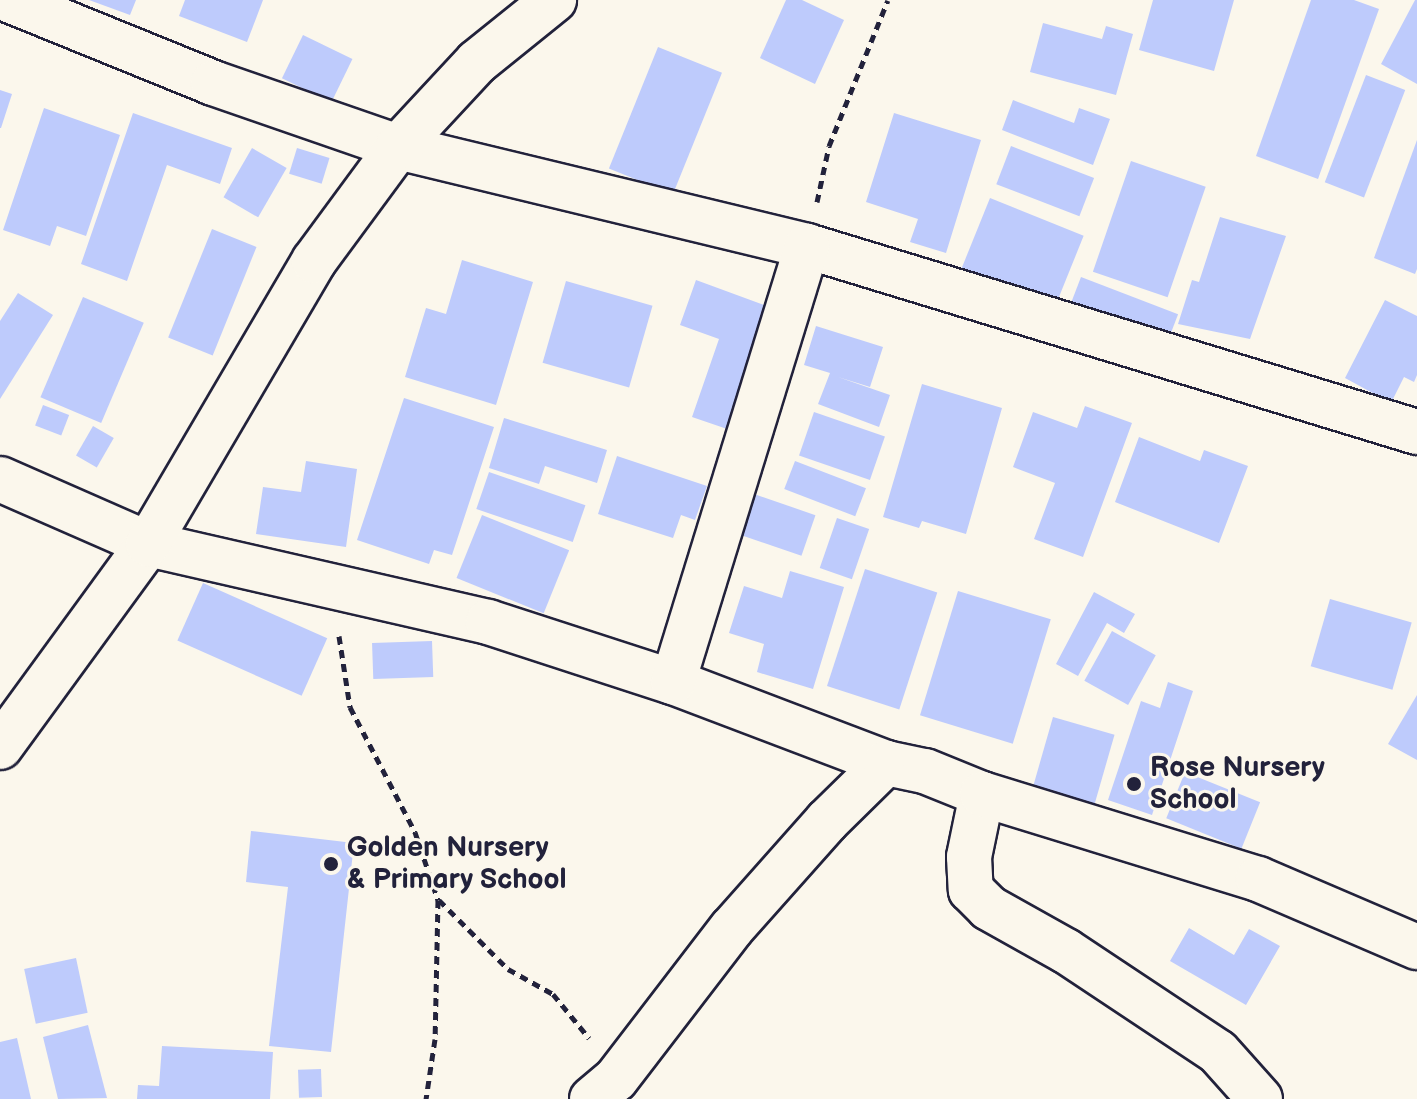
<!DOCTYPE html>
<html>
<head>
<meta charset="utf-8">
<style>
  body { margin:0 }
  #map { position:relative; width:1417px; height:1099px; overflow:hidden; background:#fbf7ec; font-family:"Balsamiq Sans",sans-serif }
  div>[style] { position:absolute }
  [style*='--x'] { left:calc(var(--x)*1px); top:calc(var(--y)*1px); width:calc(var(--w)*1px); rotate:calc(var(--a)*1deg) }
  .building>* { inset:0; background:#becbfc; transform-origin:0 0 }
  .path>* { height:5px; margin-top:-2.5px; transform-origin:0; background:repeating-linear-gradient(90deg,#22223b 0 8px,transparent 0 14px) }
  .roads { filter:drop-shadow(2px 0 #22223b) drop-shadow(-2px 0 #22223b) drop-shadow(0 2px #22223b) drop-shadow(0 -2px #22223b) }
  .minor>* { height:44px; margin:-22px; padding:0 22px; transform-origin:22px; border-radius:22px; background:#fbf7ec }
  .dots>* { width:22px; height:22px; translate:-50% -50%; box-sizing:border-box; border:4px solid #fbf7ec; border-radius:50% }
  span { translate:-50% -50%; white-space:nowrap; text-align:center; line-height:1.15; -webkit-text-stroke:6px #fbf7ec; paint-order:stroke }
  .poi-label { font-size:28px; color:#22223b; font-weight:700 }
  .left { translate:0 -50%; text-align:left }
</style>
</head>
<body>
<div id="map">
  <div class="building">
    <div style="clip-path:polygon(89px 0,136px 0,130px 15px)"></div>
    <div style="clip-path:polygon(185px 0,263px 0,247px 42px,179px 16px)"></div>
    <div style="clip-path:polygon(786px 0,802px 0,844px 20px,815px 84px,760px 58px)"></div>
    <div style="clip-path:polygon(1153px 0,1234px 0,1214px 71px,1139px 50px)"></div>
    <div style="clip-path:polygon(1311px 0,1354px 0,1379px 9px,1318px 179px,1256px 156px)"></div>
    <div style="clip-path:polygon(1415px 0,1417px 0,1417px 84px,1381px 64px)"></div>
    <div style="clip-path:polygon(1043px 23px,1102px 39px,1106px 26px,1133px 34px,1116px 95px,1030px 72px)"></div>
    <div style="left:303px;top:35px;width:55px;height:48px;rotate:26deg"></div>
    <div style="left:658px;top:47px;width:69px;height:131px;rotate:22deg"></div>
    <div style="left:1366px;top:75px;width:42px;height:115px;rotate:21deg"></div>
    <div style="clip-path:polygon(0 90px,12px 94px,1px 128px,0 128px)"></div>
    <div style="clip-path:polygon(1013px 100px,1074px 123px,1079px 108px,1110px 119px,1093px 165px,1002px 130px)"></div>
    <div style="clip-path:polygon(44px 108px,120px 135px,86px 236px,57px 226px,50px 246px,3px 230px)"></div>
    <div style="clip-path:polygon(133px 113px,232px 148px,220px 184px,167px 165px,127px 281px,81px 264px)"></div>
    <div style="clip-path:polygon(894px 113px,981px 140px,946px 253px,910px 242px,918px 219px,866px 202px)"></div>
    <div style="clip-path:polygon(1417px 140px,1417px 269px,1415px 274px,1374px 258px)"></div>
    <div style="left:1011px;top:146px;width:89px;height:41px;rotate:21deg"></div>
    <div style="left:252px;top:148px;width:40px;height:57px;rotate:30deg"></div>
    <div style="left:297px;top:148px;width:34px;height:27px;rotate:17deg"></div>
    <div style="left:1131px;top:161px;width:79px;height:117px;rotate:19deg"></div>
    <div style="left:990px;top:198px;width:101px;height:85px;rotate:22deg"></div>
    <div style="clip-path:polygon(1220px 217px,1286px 236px,1250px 339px,1178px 324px,1192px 280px,1199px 282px)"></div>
    <div style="left:212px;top:229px;width:48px;height:117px;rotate:22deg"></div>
    <div style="clip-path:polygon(462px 260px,533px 282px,496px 405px,405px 377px,426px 308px,446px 314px)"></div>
    <div style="left:1081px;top:277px;width:104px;height:34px;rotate:21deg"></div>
    <div style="clip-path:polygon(696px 280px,775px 309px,733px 431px,692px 417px,719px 339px,680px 325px)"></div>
    <div style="left:566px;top:281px;width:90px;height:85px;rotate:16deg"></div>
    <div style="clip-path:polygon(18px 293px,53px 315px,0 399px,0 321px)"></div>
    <div style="left:83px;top:297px;width:66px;height:109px;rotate:23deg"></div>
    <div style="clip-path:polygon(1385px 300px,1417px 316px,1417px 375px,1414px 382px,1404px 377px,1391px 403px,1345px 378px)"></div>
    <div style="clip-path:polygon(816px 326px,883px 347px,870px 387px,838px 377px,890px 395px,879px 427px,818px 404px,830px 373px,804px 365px)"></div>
    <div style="clip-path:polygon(922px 384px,1002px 408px,966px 534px,922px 521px,919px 528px,883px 517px)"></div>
    <div style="clip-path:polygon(404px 398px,494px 427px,452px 555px,434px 550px,429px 564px,357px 540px)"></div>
    <div style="left:43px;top:405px;width:28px;height:22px;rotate:21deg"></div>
    <div style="clip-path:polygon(1085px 406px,1132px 423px,1083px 557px,1034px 539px,1055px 483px,1013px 467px,1033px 412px,1077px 428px)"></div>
    <div style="left:814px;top:412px;width:75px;height:46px;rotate:19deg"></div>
    <div style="clip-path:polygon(504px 418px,607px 450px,597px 483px,545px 466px,539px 484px,489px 468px)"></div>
    <div style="left:93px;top:426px;width:24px;height:34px;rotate:30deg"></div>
    <div style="clip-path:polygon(1139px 437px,1200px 461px,1204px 450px,1248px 466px,1219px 543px,1115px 502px)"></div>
    <div style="clip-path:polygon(617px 456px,707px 486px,695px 520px,681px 515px,673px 538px,598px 514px)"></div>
    <div style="clip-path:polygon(306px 461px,357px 469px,346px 547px,256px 534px,263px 487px,301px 492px)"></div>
    <div style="left:795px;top:461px;width:76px;height:30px;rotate:21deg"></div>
    <div style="left:489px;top:472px;width:102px;height:39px;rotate:19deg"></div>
    <div style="left:754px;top:494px;width:65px;height:43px;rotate:19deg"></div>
    <div style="left:482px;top:515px;width:94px;height:68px;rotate:22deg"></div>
    <div style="left:837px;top:518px;width:34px;height:53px;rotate:19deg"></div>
    <div style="left:865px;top:569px;width:76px;height:123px;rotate:18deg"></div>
    <div style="clip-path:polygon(790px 571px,844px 587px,813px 689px,757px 672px,764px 644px,729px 633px,744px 586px,782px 598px)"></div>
    <div style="left:203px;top:583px;width:136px;height:63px;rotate:24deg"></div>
    <div style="left:958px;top:591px;width:97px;height:130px;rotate:17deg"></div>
    <div style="clip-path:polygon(1094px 592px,1135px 614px,1124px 633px,1107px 623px,1078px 676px,1056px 664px)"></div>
    <div style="left:1330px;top:599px;width:85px;height:70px;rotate:16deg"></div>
    <div style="left:1112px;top:631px;width:50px;height:57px;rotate:29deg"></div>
    <div style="left:432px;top:641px;width:36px;height:60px;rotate:88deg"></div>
    <div style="clip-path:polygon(1168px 682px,1193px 691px,1152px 815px,1108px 800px,1141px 701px,1160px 708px)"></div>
    <div style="clip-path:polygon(1417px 695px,1417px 760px,1388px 744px)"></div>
    <div style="left:1053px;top:717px;width:64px;height:80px;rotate:16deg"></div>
    <div style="left:1185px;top:772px;width:81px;height:50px;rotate:22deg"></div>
    <div style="clip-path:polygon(251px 831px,354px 843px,331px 1052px,269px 1046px,288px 887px,246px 882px)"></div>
    <div style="clip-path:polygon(1189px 928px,1234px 955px,1249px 929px,1280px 946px,1246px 1005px,1170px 961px)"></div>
    <div style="left:76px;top:958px;width:56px;height:53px;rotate:78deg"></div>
    <div style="clip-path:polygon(88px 1025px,107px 1098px,58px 1099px,43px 1037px)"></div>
    <div style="clip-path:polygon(17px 1038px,31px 1099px,0 1099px,0 1042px)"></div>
    <div style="clip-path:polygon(162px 1046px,273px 1052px,270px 1099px,137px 1099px,138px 1085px,159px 1086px)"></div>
    <div style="left:321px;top:1069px;width:28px;height:23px;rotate:88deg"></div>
  </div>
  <div class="path">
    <div style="--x:817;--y:202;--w:57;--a:-77.9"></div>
    <div style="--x:829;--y:146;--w:157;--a:-68"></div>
    <div style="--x:339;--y:636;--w:72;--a:81.2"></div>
    <div style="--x:350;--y:707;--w:141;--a:62.5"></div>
    <div style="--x:415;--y:832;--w:72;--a:71.3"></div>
    <div style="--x:438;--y:900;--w:139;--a:91.2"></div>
    <div style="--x:435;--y:1039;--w:61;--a:98.5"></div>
    <div style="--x:439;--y:900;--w:98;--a:45"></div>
    <div style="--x:508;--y:969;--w:51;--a:29.1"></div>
    <div style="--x:553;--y:994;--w:57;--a:50.7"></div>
  </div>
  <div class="roads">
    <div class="minor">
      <div style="--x:9;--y:0;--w:220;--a:22.1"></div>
      <div style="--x:213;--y:83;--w:196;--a:19.1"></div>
      <div style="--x:398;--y:147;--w:421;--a:13.6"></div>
      <div style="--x:807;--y:246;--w:638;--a:16.96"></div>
      <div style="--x:0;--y:479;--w:162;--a:23.7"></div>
      <div style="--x:148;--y:544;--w:349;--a:12.9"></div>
      <div style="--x:488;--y:622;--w:194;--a:18"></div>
      <div style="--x:673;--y:682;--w:228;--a:20.8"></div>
      <div style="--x:673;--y:682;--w:456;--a:-72.9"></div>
      <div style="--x:0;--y:747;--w:251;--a:-53.9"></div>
      <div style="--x:148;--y:544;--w:328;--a:-59.6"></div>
      <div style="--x:314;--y:261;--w:142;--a:-53.6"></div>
      <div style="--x:398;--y:147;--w:116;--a:-47.1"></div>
      <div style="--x:477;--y:62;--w:99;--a:-38.8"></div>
      <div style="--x:982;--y:794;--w:64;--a:101.7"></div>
      <div style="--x:969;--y:857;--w:33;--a:87"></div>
      <div style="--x:971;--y:890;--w:25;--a:45"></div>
      <div style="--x:989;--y:908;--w:88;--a:29.2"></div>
      <div style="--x:1066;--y:951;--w:182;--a:33.6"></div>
      <div style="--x:1218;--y:1052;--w:63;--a:48.2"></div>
      <div style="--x:592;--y:1099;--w:31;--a:-40"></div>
      <div style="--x:616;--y:1079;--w:190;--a:-52.5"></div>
      <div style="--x:732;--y:928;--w:143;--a:-48.4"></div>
      <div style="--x:827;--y:821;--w:83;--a:-44.5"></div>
      <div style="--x:886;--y:763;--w:40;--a:12"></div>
      <div style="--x:925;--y:771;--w:61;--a:22"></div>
      <div style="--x:982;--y:794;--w:289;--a:17.1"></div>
      <div style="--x:1258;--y:879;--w:173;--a:23.2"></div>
    </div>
  </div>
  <div class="dots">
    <div style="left:1134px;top:784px;background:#22223b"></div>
    <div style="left:331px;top:864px;background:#22223b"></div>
  </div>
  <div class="poi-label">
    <span class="left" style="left:1150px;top:784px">Rose Nursery<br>School</span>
    <span class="left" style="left:347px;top:864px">Golden Nursery<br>&amp; Primary School</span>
  </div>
</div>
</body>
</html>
